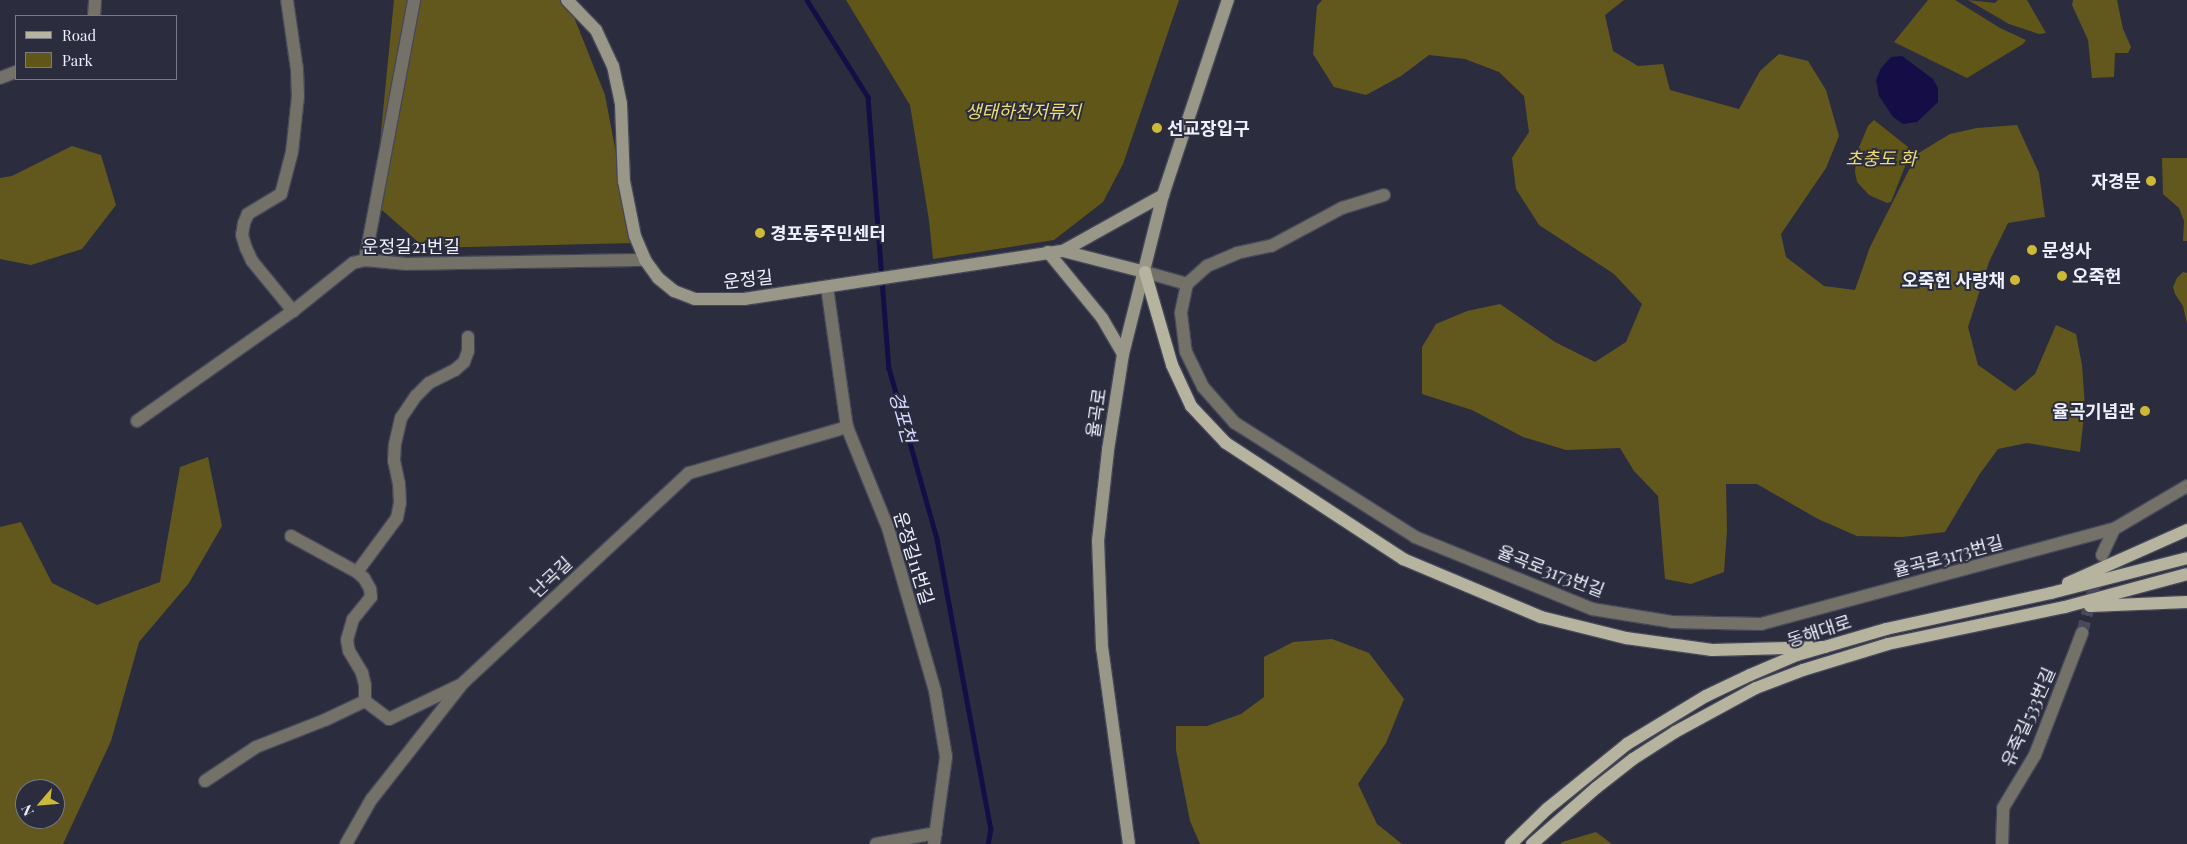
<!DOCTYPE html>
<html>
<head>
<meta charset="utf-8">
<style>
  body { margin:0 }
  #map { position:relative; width:2187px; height:844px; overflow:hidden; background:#2b2d3f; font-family:"Playfair Display","Noto Sans KR",serif }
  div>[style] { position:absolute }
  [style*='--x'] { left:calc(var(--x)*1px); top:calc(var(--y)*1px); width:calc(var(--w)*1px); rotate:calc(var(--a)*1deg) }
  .green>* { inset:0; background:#605618 }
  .forest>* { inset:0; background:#62581d }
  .water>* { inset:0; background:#150e46 }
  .stream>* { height:4.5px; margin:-2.25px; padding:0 2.25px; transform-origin:2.25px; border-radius:2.25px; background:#150e46 }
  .street-tunnel>* { height:12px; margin-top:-6px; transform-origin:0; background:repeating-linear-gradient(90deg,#484a5b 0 12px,transparent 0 18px) }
  .roads { filter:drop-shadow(1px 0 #464859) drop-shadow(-1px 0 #464859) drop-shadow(0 1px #464859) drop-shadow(0 -1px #464859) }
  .street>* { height:12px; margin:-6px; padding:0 6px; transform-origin:6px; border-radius:6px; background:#737168 }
  .secondary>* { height:12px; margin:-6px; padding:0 6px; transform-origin:6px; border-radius:6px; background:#999787 }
  .primary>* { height:12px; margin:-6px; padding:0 6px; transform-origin:6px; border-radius:6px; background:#b6b39f }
  .dots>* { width:14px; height:14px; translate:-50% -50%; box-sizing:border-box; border:2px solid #2b2d3f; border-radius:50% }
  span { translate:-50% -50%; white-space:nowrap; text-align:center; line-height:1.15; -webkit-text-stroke:4px #2b2d3f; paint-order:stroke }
  .park-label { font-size:18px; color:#efdd72; font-style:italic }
  .poi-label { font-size:18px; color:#eef0fc; font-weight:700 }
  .left { translate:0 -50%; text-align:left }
  .right { translate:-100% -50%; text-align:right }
  .street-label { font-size:18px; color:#eef0fc }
  .water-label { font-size:19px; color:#d5d9ff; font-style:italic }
  .legend { position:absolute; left:15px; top:15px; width:162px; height:65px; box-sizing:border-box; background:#2b2d3f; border:1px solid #797b8b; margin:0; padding:6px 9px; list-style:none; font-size:15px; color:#eef0fc }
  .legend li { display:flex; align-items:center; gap:10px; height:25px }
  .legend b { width:25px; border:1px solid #797b8b }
  .north { position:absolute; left:15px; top:779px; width:50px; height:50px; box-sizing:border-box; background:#2b2d3f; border:1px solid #797b8b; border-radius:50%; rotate:243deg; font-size:14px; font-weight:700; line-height:20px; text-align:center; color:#eef0fc }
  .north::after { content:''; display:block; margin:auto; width:18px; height:22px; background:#cdb938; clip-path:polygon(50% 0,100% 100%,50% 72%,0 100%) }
</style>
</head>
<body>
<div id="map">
  <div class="green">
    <div style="clip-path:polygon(846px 0,1179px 0,1123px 164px,1103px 202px,1054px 240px,933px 259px,929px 220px,910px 105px)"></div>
    <div style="clip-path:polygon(1928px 0,1955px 0,2000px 28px,2026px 40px,2023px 44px,1967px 78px,1894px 42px)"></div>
    <div style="clip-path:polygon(1968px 0,1995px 3px,1998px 0,2027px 0,2046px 33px,2039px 34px,2009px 24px)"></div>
    <div style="clip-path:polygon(1874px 120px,1908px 147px,1909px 156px,1891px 202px,1887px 203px,1869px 195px,1857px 182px,1855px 172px,1857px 152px,1868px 126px)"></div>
  </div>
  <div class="forest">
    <div style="clip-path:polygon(394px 0,566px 0,568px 2px,605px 95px,633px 243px,425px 248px,374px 203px)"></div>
    <div style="clip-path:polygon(1322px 0,1624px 0,1605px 15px,1613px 51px,1638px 66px,1663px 64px,1670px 90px,1739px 109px,1760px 71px,1779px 54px,1808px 61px,1826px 90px,1839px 136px,1826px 168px,1781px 234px,1786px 257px,1824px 286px,1855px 290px,1870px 247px,1917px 154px,1950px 134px,1977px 128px,2017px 125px,2039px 173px,2045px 217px,2008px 223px,1989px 262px,1968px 327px,1978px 365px,2015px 391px,2035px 374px,2056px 325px,2076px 334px,2082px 365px,2085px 407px,2080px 452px,2027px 443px,1998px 449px,1979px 475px,1945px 532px,1902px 537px,1857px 536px,1818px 519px,1757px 484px,1726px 484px,1727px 530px,1724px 572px,1691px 584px,1665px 579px,1658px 496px,1634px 471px,1620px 448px,1566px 450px,1523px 437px,1472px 410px,1422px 394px,1422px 347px,1436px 324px,1467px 311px,1500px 304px,1555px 342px,1595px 362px,1626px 342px,1642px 304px,1614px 274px,1539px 225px,1516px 189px,1512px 158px,1529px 132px,1524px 96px,1499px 72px,1465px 59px,1429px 55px,1401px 76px,1366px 95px,1334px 87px,1313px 54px,1317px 6px)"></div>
    <div style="clip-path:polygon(2073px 0,2117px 0,2123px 29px,2131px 47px,2128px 53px,2115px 53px,2114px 77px,2092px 78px,2088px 40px,2072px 5px)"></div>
    <div style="clip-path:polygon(72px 146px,101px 155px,116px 205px,82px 249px,31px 265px,0 259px,0 178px,12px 176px)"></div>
    <div style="clip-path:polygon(2162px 158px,2187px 158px,2187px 241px,2183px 241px,2184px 221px,2179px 208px,2163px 194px)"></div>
    <div style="clip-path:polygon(2183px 272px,2187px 273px,2187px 324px,2183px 306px,2175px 294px,2173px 287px,2177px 278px)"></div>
    <div style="clip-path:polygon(evenodd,208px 457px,222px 526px,189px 583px,139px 642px,111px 741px,63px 844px,0 844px,0 527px,21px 522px,52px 583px,97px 605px,160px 582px,180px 467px,208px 457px,25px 789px,55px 789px,55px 819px,25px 819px,25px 789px)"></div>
    <div style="clip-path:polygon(1332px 639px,1369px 653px,1404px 699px,1386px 743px,1358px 784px,1377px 824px,1402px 844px,1200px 844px,1190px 821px,1176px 750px,1176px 726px,1207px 726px,1241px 714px,1264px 697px,1264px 657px,1293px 642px)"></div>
    <div style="clip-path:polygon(1596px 832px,1612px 844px,1561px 844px,1562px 842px)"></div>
  </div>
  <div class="water">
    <div style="clip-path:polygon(1902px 56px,1933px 79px,1938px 88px,1938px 102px,1917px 122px,1903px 124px,1893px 117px,1879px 96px,1876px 80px,1881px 68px,1891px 57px)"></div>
  </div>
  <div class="stream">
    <div style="--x:807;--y:0;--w:115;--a:57.8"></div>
    <div style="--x:868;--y:97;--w:272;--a:85.6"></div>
    <div style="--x:889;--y:368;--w:178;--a:74.3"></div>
    <div style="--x:937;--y:539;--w:295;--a:79.5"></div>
    <div style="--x:991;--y:829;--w:15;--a:101"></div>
  </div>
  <div class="street-tunnel">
    <div style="--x:2082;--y:633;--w:63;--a:-75.3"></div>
  </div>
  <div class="roads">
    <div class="street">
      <div style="--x:287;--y:0;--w:70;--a:81.8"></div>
      <div style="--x:297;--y:69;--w:27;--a:88"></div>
      <div style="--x:298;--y:96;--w:56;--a:96.1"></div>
      <div style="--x:292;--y:152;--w:43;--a:104.7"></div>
      <div style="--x:281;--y:194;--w:39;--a:149"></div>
      <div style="--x:248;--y:214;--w:10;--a:114"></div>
      <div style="--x:244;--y:223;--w:12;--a:99"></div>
      <div style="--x:242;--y:235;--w:14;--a:73"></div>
      <div style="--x:246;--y:248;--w:14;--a:65"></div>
      <div style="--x:252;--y:261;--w:65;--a:50.6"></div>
      <div style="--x:94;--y:16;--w:16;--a:-86"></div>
      <div style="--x:0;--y:78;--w:17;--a:-21"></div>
      <div style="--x:365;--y:260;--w:265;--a:-79.3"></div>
      <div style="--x:1145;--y:272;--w:44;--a:15.9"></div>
      <div style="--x:1187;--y:284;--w:30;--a:102"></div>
      <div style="--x:1181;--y:313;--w:39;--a:83"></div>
      <div style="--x:1186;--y:352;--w:39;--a:64"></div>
      <div style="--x:1203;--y:387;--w:48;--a:48.4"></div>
      <div style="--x:1235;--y:423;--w:213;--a:32.3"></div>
      <div style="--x:1415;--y:537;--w:191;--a:22.1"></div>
      <div style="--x:1592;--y:609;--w:81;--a:9.2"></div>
      <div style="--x:1672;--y:622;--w:89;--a:1.3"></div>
      <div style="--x:1761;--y:624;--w:366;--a:-15.1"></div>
      <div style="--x:2114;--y:529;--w:85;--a:-30.5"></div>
      <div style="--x:1187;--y:284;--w:27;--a:-42"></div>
      <div style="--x:1207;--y:266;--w:33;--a:-23"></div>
      <div style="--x:1237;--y:253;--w:35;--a:-12"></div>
      <div style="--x:1271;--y:246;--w:81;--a:-28.2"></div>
      <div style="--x:1342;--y:208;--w:44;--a:-17.2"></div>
      <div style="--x:827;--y:287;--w:141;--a:81.9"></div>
      <div style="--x:847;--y:427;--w:109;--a:67.9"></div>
      <div style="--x:888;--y:528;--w:170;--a:73.9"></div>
      <div style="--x:935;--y:691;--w:67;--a:80.5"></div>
      <div style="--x:946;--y:757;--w:88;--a:97.9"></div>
      <div style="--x:137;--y:421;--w:191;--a:-35.2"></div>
      <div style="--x:293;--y:311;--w:77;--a:-38.7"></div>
      <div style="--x:353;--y:263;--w:12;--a:-14"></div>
      <div style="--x:365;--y:260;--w:42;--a:5.4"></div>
      <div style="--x:407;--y:264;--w:238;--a:-1"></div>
      <div style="--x:291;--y:536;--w:75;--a:28.6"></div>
      <div style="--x:357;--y:572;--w:9;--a:41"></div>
      <div style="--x:364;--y:578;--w:13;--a:61"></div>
      <div style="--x:370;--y:589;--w:8;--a:83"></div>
      <div style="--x:371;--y:597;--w:28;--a:129"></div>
      <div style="--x:353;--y:619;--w:22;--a:106"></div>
      <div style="--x:347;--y:640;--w:11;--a:80"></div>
      <div style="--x:349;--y:651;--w:26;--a:59"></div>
      <div style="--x:362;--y:673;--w:12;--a:76"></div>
      <div style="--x:365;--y:685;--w:16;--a:90"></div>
      <div style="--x:2102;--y:555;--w:29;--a:-65"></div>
      <div style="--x:357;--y:572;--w:67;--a:-53.5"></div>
      <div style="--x:397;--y:518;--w:15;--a:-79"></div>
      <div style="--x:400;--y:503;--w:19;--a:-93"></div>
      <div style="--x:399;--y:484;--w:24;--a:-102"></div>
      <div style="--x:394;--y:461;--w:17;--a:-87"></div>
      <div style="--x:395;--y:444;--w:27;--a:-77"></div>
      <div style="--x:401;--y:418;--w:27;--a:-56"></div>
      <div style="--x:416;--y:396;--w:18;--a:-45"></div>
      <div style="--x:429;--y:383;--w:29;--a:-27"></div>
      <div style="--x:455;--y:370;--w:12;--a:-42"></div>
      <div style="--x:464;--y:362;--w:12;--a:-70"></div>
      <div style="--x:468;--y:351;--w:14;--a:-90"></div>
      <div style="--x:205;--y:781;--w:61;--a:-33.7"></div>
      <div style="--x:256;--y:747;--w:74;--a:-21.4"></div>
      <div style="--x:325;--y:720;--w:44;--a:-25.4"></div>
      <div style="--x:365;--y:701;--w:30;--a:37"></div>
      <div style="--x:389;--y:719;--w:79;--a:-25.6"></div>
      <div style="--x:346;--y:844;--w:51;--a:-60.4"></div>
      <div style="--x:371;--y:800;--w:150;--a:-51.8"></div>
      <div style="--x:464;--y:682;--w:307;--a:-42.9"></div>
      <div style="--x:689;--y:473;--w:165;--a:-16.2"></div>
      <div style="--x:876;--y:844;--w:61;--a:-10.4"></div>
      <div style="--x:2002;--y:844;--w:36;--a:-88"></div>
      <div style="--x:2003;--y:808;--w:62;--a:-58.9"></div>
      <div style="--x:2035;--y:755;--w:131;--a:-68.9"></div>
    </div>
    <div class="secondary">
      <div style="--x:567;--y:0;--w:42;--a:46"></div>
      <div style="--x:596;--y:30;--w:40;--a:65"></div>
      <div style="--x:613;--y:66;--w:39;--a:78"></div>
      <div style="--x:621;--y:104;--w:77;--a:87.8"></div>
      <div style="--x:624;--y:181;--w:56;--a:78.7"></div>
      <div style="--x:635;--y:236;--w:26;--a:67"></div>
      <div style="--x:645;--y:260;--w:22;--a:54"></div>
      <div style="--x:658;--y:278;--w:21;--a:39"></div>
      <div style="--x:674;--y:291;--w:22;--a:21"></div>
      <div style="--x:695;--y:299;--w:49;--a:0"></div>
      <div style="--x:744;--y:299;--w:323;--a:-8.6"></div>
      <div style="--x:1063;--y:251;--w:85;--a:14.4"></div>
      <div style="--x:1063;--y:251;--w:115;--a:-29.2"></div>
      <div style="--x:1048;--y:252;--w:85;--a:50.7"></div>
      <div style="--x:1102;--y:318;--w:42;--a:59.7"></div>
      <div style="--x:1129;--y:844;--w:198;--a:-97.8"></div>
      <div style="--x:1102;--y:648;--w:107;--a:-92.1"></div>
      <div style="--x:1098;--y:541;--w:92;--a:-83.7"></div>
      <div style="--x:1108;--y:450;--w:97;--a:-81.1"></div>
      <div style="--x:1123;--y:354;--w:164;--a:-75.9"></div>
      <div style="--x:1163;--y:195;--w:206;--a:-71.6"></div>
    </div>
    <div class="primary">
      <div style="--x:1145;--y:272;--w:97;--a:73.8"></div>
      <div style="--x:1172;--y:365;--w:45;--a:65.1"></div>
      <div style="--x:1191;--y:406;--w:51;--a:46.6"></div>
      <div style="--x:1226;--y:443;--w:212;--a:33.2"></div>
      <div style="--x:1403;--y:559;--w:150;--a:22.8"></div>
      <div style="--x:1541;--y:617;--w:88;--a:13.9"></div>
      <div style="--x:1626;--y:638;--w:87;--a:7.9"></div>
      <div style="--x:1712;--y:650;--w:113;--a:-1.5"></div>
      <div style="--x:2068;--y:583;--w:130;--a:-24"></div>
      <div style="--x:2090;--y:606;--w:97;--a:-2.4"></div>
      <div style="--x:1511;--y:844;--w:50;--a:-44.2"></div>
      <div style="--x:1547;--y:809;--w:103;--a:-39.1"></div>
      <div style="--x:1627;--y:744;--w:92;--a:-31.3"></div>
      <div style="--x:1706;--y:696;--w:49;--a:-25.5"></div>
      <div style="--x:1750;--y:675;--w:51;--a:-23.1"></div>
      <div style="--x:1797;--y:655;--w:93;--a:-16.3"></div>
      <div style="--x:1886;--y:629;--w:169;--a:-12.3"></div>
      <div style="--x:2051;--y:593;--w:140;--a:-14.4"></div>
      <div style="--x:1532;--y:844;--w:85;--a:-41.2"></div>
      <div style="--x:1596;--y:788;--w:47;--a:-38.1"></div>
      <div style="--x:1633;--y:759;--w:50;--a:-32.7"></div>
      <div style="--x:1675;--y:732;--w:92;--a:-28.5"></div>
      <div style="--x:1756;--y:688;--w:50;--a:-21"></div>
      <div style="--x:1803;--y:670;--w:89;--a:-17"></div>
      <div style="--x:1888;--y:644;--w:181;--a:-11.8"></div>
      <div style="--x:2065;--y:607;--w:126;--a:-15.1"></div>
    </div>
  </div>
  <div class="dots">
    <div style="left:1157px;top:128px;background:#cdb938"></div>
    <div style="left:2151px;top:181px;background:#cdb938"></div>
    <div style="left:760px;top:233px;background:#cdb938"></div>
    <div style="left:2032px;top:250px;background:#cdb938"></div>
    <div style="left:2062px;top:276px;background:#cdb938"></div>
    <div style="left:2015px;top:280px;background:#cdb938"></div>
    <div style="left:2145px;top:411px;background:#cdb938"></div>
  </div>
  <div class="park-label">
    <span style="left:1023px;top:111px">생태하천저류지</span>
    <span style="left:1881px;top:158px">초충도 화</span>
  </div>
  <div class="poi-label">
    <span class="left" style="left:1167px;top:128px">선교장입구</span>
    <span class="right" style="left:2141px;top:181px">자경문</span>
    <span class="left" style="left:770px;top:233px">경포동주민센터</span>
    <span class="left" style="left:2042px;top:250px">문성사</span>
    <span class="left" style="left:2072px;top:276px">오죽헌</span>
    <span class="right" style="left:2005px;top:280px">오죽헌 사랑채</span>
    <span class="right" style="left:2135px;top:411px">율곡기념관</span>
  </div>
  <div class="street-label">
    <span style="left:411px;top:246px">운정길21번길</span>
    <span style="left:748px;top:279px;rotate:-6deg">운정길</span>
    <span style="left:1096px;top:413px;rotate:-82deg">율곡로</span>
    <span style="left:1948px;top:556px;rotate:-15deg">율곡로3173번길</span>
    <span style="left:914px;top:558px;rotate:73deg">운정길11번길</span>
    <span style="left:1551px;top:571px;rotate:21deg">율곡로3173번길</span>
    <span style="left:551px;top:577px;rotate:-43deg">난곡길</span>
    <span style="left:1819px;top:631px;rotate:-18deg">동해대로</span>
    <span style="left:2028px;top:717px;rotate:-66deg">유죽길533번길</span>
  </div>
  <div class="water-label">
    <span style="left:903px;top:417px;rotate:74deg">경포천</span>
  </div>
  <ul class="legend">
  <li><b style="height:6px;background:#b6b39f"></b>Road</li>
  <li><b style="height:14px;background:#605618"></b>Park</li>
  </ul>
  <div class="north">N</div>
</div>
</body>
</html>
